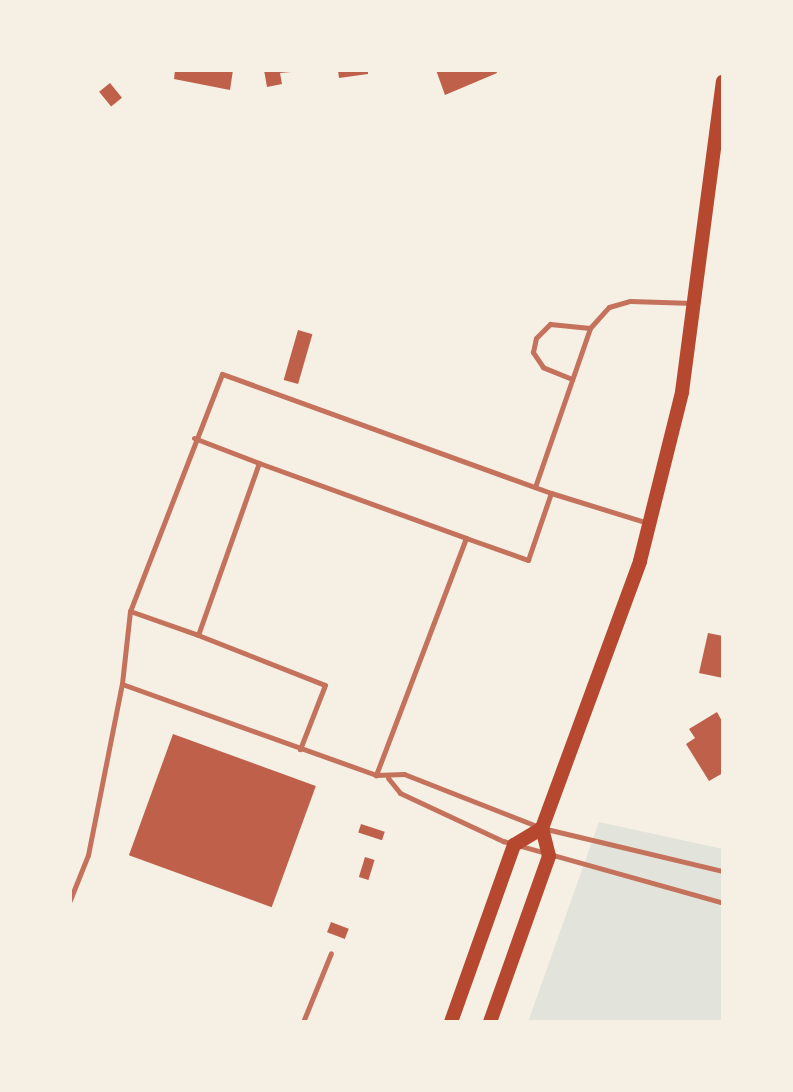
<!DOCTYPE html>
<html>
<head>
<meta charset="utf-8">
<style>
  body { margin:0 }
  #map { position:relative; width:793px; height:1092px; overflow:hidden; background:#f6efe4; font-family:"Sofia Sans Condensed",sans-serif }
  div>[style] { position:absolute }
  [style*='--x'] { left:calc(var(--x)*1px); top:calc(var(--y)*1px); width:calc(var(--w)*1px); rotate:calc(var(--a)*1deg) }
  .green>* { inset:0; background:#e2e4dc }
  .building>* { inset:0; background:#bf614a; transform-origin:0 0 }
  .service>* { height:5px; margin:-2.5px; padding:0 2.5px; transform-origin:2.5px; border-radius:2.5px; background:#c5725c }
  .secondary>* { height:14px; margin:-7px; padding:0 7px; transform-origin:7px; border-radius:7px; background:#b5482f }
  span { translate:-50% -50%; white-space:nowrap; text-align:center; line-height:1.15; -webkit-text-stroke:6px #f6efe4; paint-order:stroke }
  .frame { position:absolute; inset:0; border:72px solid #f6efe4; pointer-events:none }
</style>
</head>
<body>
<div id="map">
  <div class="green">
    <div style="clip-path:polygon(599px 822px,723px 849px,723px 1022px,528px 1022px)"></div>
  </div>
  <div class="building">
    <div style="clip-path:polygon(175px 70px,233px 70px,230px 90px,174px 79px)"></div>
    <div style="clip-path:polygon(264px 70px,291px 70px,291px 72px,280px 73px,282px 84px,267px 87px)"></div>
    <div style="clip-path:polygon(338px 70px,368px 70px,368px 74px,339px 78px)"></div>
    <div style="clip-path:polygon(436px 70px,496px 70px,497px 73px,445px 95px)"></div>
    <div style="left:110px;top:83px;width:19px;height:14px;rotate:51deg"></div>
    <div style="left:298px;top:330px;width:15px;height:52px;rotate:16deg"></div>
    <div style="clip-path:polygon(708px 633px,723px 636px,723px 678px,699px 673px)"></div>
    <div style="clip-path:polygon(717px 712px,723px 723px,723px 773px,709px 781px,686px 744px,695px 738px,689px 729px)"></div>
    <div style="left:173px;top:734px;width:152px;height:129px;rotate:20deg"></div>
    <div style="left:361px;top:824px;width:25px;height:9px;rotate:18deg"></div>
    <div style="left:365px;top:857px;width:10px;height:21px;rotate:17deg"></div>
    <div style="left:331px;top:922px;width:19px;height:11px;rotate:21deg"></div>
  </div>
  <div class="service">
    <div style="--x:572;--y:379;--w:31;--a:-158"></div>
    <div style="--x:543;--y:367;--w:18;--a:-124"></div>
    <div style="--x:533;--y:352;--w:14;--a:-78"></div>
    <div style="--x:536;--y:338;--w:20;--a:-45"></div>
    <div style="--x:550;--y:324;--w:40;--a:5.7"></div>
    <div style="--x:194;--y:438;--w:70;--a:21"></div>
    <div style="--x:535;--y:487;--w:168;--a:-70.9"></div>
    <div style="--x:590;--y:328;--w:28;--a:-48"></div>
    <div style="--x:609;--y:307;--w:22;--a:-16"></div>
    <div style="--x:630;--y:301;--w:63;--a:1.8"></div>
    <div style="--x:551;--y:493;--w:350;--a:-160.1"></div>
    <div style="--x:222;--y:374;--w:254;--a:111.2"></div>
    <div style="--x:130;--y:611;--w:73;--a:96.3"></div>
    <div style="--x:122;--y:684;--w:270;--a:19.7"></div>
    <div style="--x:376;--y:775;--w:28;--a:-2"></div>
    <div style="--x:404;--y:774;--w:148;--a:21.4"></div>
    <div style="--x:542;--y:828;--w:186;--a:13.4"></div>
    <div style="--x:466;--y:538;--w:66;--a:19.5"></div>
    <div style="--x:528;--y:560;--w:71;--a:-71.1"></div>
    <div style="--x:551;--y:493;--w:102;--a:17.2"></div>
    <div style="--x:130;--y:611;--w:72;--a:19.4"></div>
    <div style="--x:198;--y:635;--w:182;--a:-70.5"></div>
    <div style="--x:259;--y:463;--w:220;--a:19.9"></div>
    <div style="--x:466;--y:538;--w:254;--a:110.8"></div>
    <div style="--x:198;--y:635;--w:136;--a:21.5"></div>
    <div style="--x:325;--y:685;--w:69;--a:111.3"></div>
    <div style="--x:388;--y:778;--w:19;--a:51"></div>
    <div style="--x:400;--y:793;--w:114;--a:25"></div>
    <div style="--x:503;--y:841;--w:229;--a:15.7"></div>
    <div style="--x:70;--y:900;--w:48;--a:-68.2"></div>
    <div style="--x:88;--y:855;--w:174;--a:-78.8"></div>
    <div style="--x:303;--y:1022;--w:74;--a:-67.9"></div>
  </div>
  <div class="secondary">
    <div style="--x:451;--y:1022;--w:188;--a:-70.4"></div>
    <div style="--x:514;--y:845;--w:33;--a:-31"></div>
    <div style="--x:490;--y:1022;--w:176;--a:-70.4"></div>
    <div style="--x:549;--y:856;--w:29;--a:-104"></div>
    <div style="--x:542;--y:828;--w:284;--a:-69.8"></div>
    <div style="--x:640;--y:561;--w:174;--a:-76"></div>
    <div style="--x:682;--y:392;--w:313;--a:-82.5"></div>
  </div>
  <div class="frame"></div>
</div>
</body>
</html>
